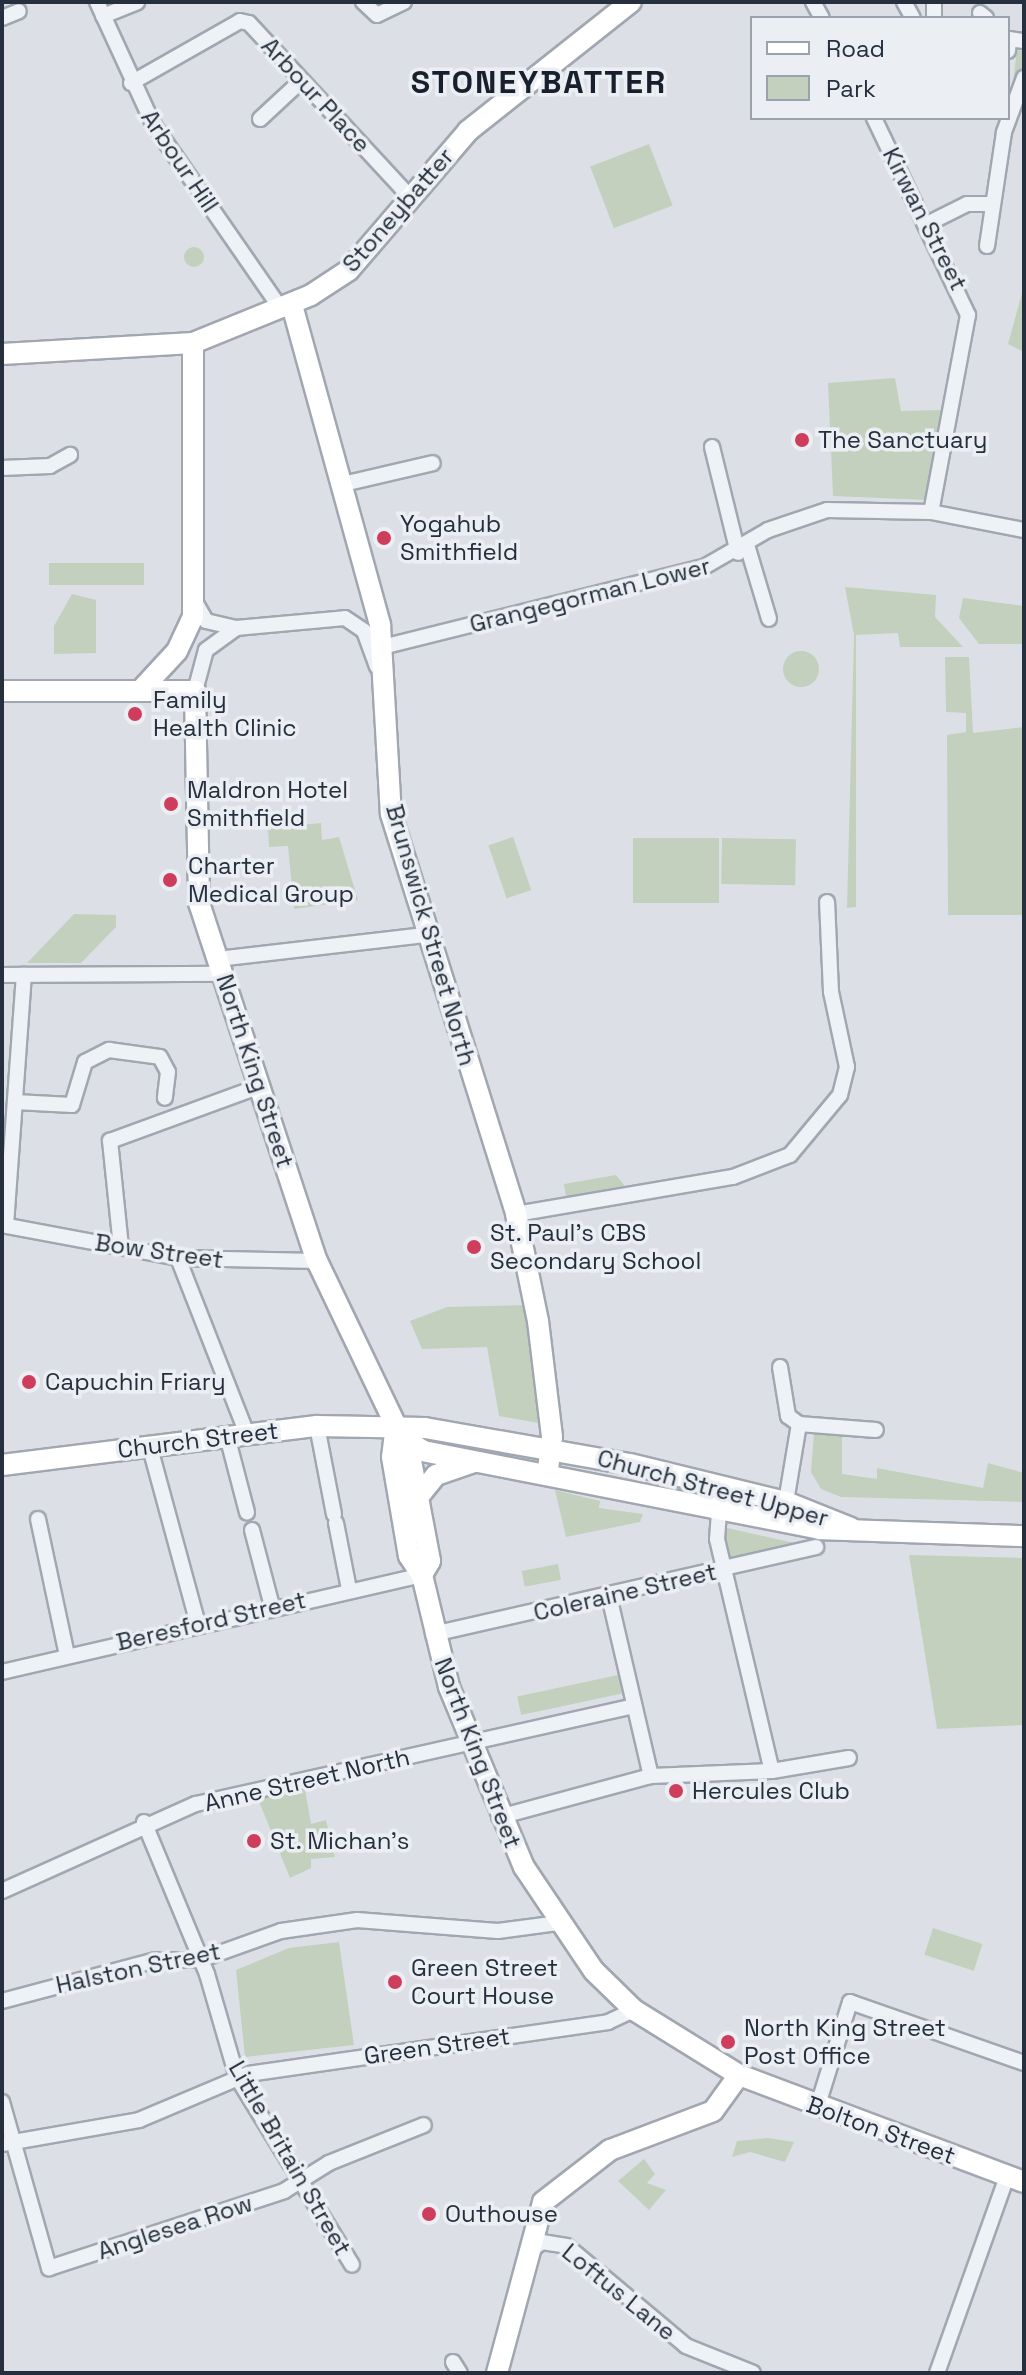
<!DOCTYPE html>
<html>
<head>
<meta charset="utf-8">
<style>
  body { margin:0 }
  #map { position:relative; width:1026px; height:2375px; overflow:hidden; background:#dce0e6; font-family:"Space Grotesk",sans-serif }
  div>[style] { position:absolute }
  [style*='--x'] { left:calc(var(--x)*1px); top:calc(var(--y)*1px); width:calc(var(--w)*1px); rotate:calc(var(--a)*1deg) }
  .green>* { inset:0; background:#c3d0bd; transform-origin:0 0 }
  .round { border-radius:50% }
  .roads { filter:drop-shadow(2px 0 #a1a7b0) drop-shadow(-2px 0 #a1a7b0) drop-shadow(0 2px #a1a7b0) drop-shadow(0 -2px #a1a7b0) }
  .street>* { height:14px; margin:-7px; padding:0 7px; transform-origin:7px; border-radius:7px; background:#eef1f5 }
  .secondary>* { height:20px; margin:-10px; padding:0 10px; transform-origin:10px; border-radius:10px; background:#fff }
  .dots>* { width:22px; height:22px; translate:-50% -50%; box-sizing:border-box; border:4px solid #ebeff4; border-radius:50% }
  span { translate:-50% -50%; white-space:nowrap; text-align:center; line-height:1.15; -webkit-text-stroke:7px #ebeff4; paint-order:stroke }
  .street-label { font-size:24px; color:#252f3d }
  .poi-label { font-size:24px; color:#252f3d }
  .left { translate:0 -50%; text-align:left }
  .district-label { font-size:32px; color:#18202d; font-weight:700; letter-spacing:2px }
  .frame { position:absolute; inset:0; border:4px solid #252f3d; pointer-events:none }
  .legend { position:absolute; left:750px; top:16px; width:260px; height:104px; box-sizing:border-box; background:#ebeff4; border:2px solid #9ca2ab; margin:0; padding:10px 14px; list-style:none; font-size:24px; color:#252f3d }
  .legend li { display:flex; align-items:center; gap:16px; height:40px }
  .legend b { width:40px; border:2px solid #9ca2ab }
</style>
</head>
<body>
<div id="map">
  <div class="green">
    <div style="clip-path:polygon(1017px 50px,1024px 51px,1024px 67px,1008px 120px)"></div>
    <div style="left:649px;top:144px;width:66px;height:63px;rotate:69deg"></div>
    <div class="round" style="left:184px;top:247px;width:20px;height:20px"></div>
    <div style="clip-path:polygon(1024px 286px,1024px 351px,1022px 351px,1008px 344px)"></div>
    <div style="clip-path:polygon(895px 378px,901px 411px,941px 410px,926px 500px,833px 496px,828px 383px)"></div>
    <div style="left:49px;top:563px;width:95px;height:22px"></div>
    <div style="clip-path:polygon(845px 587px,936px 595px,935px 617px,963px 647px,900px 647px,898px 633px,856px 635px,856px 907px,847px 908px,854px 635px)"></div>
    <div style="clip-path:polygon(72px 594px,96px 600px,96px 653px,54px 654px,54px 626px)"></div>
    <div style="clip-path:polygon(963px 598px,1024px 606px,1024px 644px,979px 644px,959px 618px)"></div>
    <div class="round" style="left:783px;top:651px;width:36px;height:36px"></div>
    <div style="clip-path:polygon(945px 657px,969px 657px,973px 733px,1024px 727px,1024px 915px,948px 915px,947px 735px,966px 732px,966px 713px,946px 712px)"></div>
    <div style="clip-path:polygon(321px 823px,322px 840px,339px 837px,358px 900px,294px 909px,288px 846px,269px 847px,268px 828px)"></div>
    <div style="left:513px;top:837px;width:56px;height:26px;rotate:71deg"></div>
    <div style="left:719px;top:838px;width:65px;height:86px;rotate:90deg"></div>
    <div style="left:722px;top:838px;width:74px;height:46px;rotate:1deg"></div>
    <div style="clip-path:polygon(74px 914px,116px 915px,116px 927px,81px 963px,27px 963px)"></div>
    <div style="clip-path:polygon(616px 1175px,625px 1186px,566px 1197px,564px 1184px)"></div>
    <div style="clip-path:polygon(525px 1305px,531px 1343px,538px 1423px,499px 1416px,487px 1347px,422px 1349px,410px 1321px,447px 1307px)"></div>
    <div style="clip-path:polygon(814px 1433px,842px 1435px,842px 1474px,877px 1479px,877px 1468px,983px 1488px,988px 1463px,1024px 1473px,1024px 1502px,841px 1497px,821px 1489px,811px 1472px)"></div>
    <div style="clip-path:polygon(555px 1490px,600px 1501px,599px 1508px,643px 1514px,640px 1522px,566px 1537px)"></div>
    <div style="clip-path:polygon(723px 1527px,808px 1546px,730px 1561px)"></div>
    <div style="clip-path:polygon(909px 1555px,1024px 1558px,1024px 1725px,937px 1729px)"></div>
    <div style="left:558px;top:1564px;width:16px;height:37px;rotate:79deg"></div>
    <div style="left:618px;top:1675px;width:19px;height:103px;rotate:78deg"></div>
    <div style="clip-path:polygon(305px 1789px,311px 1824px,326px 1820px,335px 1857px,311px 1859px,311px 1868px,290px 1878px,258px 1799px)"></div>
    <div style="left:933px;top:1928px;width:52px;height:28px;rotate:18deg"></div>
    <div style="clip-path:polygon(339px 1942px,354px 2045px,245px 2057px,236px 1970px,289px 1948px)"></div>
    <div style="clip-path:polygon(768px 2138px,794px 2142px,785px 2162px,750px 2152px,732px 2157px,737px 2141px)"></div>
    <div style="clip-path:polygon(644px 2159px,655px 2174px,647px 2183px,666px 2190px,649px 2210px,618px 2181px)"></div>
  </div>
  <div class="roads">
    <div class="street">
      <div style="--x:97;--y:2;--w:134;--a:65.3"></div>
      <div style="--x:153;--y:124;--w:225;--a:55.3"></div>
      <div style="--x:363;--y:2;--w:19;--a:43"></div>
      <div style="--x:377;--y:15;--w:30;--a:-26"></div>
      <div style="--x:813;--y:2;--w:18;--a:61"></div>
      <div style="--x:904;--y:2;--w:18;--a:61"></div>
      <div style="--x:980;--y:13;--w:8;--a:40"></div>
      <div style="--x:103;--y:16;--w:37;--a:-22"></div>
      <div style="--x:2;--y:18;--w:18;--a:-22"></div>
      <div style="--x:934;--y:18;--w:16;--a:-90"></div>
      <div style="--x:1008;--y:51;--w:12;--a:-85"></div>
      <div style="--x:1009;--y:39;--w:15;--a:8"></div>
      <div style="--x:131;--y:83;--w:125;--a:-29.6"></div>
      <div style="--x:240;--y:21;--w:9;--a:13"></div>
      <div style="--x:249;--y:23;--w:236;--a:47.2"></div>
      <div style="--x:874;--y:118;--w:218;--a:64.5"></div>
      <div style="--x:968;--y:315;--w:200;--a:100.6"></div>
      <div style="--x:260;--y:119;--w:56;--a:-42.8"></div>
      <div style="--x:929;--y:223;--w:42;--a:-26.6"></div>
      <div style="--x:967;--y:204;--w:24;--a:0"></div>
      <div style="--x:987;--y:246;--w:115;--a:-81.5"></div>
      <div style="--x:1004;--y:132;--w:58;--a:-69.7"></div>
      <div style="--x:712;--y:447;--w:109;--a:76.2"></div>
      <div style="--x:2;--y:468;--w:48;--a:-2.4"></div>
      <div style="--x:50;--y:466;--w:23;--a:-29"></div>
      <div style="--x:343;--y:484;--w:92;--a:-13.1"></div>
      <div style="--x:747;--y:545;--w:77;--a:73.4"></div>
      <div style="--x:194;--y:600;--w:24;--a:60"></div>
      <div style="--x:206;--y:621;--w:31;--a:13"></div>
      <div style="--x:236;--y:628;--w:109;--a:-5.2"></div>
      <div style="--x:345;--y:618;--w:23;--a:34"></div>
      <div style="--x:364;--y:631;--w:38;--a:70"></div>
      <div style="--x:382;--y:647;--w:332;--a:-14"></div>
      <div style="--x:704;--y:567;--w:74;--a:-30"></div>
      <div style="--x:768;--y:530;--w:62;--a:-18.7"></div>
      <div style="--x:827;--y:510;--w:104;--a:1.1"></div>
      <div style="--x:931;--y:512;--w:95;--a:11"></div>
      <div style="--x:195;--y:691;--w:42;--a:-75"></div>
      <div style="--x:206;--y:650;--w:37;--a:-36"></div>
      <div style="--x:218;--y:959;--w:210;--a:-6.6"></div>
      <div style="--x:2;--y:975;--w:221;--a:-0.3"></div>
      <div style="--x:15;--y:1102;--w:57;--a:3"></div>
      <div style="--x:72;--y:1105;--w:45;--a:-73.2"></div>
      <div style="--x:85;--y:1062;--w:27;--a:-27"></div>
      <div style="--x:109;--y:1050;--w:51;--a:7.8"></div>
      <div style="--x:160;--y:1057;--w:17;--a:62"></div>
      <div style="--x:168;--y:1072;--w:26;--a:97"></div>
      <div style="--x:516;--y:1214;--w:220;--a:-9.7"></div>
      <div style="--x:733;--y:1177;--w:61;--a:-21.1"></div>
      <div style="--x:790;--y:1155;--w:78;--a:-50.2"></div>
      <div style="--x:840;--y:1095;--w:29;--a:-76"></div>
      <div style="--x:847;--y:1067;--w:77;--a:-102"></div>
      <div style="--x:831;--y:992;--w:90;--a:-92.5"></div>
      <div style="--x:2;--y:1225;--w:179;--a:10.6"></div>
      <div style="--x:178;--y:1258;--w:139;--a:1.2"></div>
      <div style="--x:6;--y:1225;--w:251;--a:-85.9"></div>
      <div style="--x:121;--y:1247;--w:107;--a:-95.9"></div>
      <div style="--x:110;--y:1141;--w:160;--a:-20.1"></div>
      <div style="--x:178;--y:1258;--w:189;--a:68.6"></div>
      <div style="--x:780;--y:1367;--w:50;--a:80.7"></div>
      <div style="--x:788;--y:1416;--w:14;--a:36"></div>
      <div style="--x:799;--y:1424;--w:85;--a:99.5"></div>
      <div style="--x:799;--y:1424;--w:77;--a:4.5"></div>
      <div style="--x:317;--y:1426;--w:90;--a:79.1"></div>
      <div style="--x:227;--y:1436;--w:79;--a:75.3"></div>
      <div style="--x:149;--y:1444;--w:187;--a:74.8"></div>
      <div style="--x:721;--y:1485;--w:54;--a:94.2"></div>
      <div style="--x:717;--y:1539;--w:238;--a:76.7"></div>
      <div style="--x:38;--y:1519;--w:140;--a:78"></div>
      <div style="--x:336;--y:1523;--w:67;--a:78.9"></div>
      <div style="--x:252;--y:1530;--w:79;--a:75.3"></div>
      <div style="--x:609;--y:1596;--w:185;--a:76.9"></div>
      <div style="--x:433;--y:1634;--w:393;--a:-12.8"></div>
      <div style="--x:2;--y:1672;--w:431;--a:-13"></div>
      <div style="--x:499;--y:1817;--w:157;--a:-15.1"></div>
      <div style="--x:651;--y:1776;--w:121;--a:-2.4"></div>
      <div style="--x:772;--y:1771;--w:78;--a:-9.6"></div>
      <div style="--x:144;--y:1822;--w:165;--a:67.5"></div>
      <div style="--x:207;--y:1974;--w:107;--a:73.8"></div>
      <div style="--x:237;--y:2077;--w:220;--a:58.5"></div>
      <div style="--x:2;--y:1891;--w:213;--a:-24.2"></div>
      <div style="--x:196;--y:1804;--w:449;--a:-12.6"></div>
      <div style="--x:2;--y:2001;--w:159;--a:-14.9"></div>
      <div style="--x:156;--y:1960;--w:44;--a:0"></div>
      <div style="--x:200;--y:1960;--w:86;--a:-19.7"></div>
      <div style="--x:281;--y:1931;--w:77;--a:-8.2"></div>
      <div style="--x:357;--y:1920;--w:141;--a:4.5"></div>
      <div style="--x:498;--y:1931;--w:62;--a:-7.5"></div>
      <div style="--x:2;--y:2102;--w:173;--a:74.2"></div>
      <div style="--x:49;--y:2268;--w:247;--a:-18.1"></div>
      <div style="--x:284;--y:2191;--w:53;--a:-31.9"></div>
      <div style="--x:329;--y:2163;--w:102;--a:-21.8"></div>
      <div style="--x:817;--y:2108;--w:111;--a:-72.7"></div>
      <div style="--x:850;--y:2002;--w:184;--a:19.3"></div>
      <div style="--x:2;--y:2144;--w:139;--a:-9.9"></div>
      <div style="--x:139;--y:2120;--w:118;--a:-22.9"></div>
      <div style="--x:248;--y:2074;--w:364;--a:-8.2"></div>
      <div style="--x:608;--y:2022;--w:29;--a:-25"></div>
      <div style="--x:530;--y:2251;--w:15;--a:-37"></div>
      <div style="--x:542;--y:2242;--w:25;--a:9"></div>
      <div style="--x:567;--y:2246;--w:155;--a:40"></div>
      <div style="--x:686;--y:2346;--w:72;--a:21.9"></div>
      <div style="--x:453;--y:2362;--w:13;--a:58"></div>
      <div style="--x:937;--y:2373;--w:209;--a:-70.4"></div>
    </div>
    <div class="secondary">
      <div style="--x:292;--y:305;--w:332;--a:74.6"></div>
      <div style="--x:380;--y:625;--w:189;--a:86.7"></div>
      <div style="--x:391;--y:814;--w:419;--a:72.6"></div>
      <div style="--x:516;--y:1214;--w:109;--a:78.4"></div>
      <div style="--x:538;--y:1321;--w:117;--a:83.1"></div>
      <div style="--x:552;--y:1437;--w:35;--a:97"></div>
      <div style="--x:2;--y:354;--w:191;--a:-3.3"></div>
      <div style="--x:193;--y:343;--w:127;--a:-22.1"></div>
      <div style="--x:311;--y:295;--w:45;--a:-33.3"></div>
      <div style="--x:349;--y:270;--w:183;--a:-49.4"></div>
      <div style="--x:468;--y:131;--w:208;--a:-38.4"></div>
      <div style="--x:2;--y:691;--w:193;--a:0"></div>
      <div style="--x:195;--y:691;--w:212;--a:88.9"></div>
      <div style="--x:199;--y:903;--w:377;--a:71.8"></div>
      <div style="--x:317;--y:1261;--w:215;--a:64.4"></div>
      <div style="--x:410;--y:1455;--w:108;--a:79.3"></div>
      <div style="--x:430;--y:1561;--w:16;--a:120"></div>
      <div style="--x:140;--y:691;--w:54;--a:-47.2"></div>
      <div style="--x:177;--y:651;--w:38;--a:-65"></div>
      <div style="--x:193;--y:617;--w:274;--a:-90"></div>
      <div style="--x:395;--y:1433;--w:24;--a:97"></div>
      <div style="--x:392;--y:1457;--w:100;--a:80.3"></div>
      <div style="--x:409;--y:1556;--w:23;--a:56"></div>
      <div style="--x:422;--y:1575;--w:115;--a:76.4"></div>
      <div style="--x:449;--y:1687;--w:195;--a:67.4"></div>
      <div style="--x:524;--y:1867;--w:125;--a:56.1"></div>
      <div style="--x:594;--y:1971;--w:56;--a:44.3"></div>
      <div style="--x:634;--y:2010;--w:123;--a:31.8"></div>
      <div style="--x:739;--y:2075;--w:304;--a:20.6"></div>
      <div style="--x:401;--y:1437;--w:26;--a:32"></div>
      <div style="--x:423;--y:1451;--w:404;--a:11.1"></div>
      <div style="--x:819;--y:1529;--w:205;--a:2"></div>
      <div style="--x:2;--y:1465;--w:317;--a:-7.1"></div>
      <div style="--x:317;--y:1426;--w:108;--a:1.1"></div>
      <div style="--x:425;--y:1428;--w:208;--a:10"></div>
      <div style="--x:630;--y:1464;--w:161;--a:13.7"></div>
      <div style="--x:786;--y:1502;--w:70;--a:21.8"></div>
      <div style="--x:419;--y:1496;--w:27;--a:-51"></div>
      <div style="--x:436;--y:1475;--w:40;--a:-18.9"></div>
      <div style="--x:497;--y:2373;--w:177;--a:-74.9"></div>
      <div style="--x:543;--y:2202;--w:85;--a:-37.8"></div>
      <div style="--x:610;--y:2150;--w:110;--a:-20.7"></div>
      <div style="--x:713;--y:2111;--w:44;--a:-54.2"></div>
    </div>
  </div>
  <div class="dots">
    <div style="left:802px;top:440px;background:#cf3d5c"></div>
    <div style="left:384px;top:538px;background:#cf3d5c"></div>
    <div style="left:135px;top:714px;background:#cf3d5c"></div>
    <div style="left:171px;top:804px;background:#cf3d5c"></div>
    <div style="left:170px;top:880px;background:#cf3d5c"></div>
    <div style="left:474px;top:1247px;background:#cf3d5c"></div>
    <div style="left:29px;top:1382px;background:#cf3d5c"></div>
    <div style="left:676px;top:1791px;background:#cf3d5c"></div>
    <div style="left:254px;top:1841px;background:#cf3d5c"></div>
    <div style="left:395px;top:1982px;background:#cf3d5c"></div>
    <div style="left:728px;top:2042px;background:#cf3d5c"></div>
    <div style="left:429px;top:2214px;background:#cf3d5c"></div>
  </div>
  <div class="street-label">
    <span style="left:316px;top:95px;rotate:47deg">Arbour Place</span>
    <span style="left:180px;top:161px;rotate:56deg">Arbour Hill</span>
    <span style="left:398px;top:210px;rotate:-49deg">Stoneybatter</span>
    <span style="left:925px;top:219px;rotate:63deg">Kirwan Street</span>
    <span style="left:590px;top:595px;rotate:-14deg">Grangegorman Lower</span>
    <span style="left:431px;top:935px;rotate:74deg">Brunswick Street North</span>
    <span style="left:255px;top:1071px;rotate:72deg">North King Street</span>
    <span style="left:159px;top:1251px;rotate:8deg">Bow Street</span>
    <span style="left:198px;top:1440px;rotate:-7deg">Church Street</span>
    <span style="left:713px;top:1488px;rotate:15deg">Church Street Upper</span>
    <span style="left:625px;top:1592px;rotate:-13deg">Coleraine Street</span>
    <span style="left:211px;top:1621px;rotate:-13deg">Beresford Street</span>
    <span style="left:478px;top:1753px;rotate:69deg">North King Street</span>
    <span style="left:307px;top:1780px;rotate:-13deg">Anne Street North</span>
    <span style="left:138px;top:1968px;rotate:-12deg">Halston Street</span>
    <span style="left:437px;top:2046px;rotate:-8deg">Green Street</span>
    <span style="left:881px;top:2130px;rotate:20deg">Bolton Street</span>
    <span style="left:290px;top:2158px;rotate:60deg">Little Britain Street</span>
    <span style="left:175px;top:2227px;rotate:-18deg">Anglesea Row</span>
    <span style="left:619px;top:2292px;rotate:39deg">Loftus Lane</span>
  </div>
  <div class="poi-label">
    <span class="left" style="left:818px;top:440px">The Sanctuary</span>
    <span class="left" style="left:400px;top:538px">Yogahub<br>Smithfield</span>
    <span class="left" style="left:153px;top:714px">Family<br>Health Clinic</span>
    <span class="left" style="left:187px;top:804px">Maldron Hotel<br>Smithfield</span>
    <span class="left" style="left:188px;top:880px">Charter<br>Medical Group</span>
    <span class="left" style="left:490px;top:1247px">St. Paul's CBS<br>Secondary School</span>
    <span class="left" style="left:45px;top:1382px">Capuchin Friary</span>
    <span class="left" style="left:692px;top:1791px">Hercules Club</span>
    <span class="left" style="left:270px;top:1841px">St. Michan's</span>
    <span class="left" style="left:411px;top:1982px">Green Street<br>Court House</span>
    <span class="left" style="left:744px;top:2042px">North King Street<br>Post Office</span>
    <span class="left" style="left:445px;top:2214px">Outhouse</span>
  </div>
  <div class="district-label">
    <span style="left:539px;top:82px">STONEYBATTER</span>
  </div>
  <div class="frame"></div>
  <ul class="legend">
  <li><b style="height:10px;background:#fff"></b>Road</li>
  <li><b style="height:22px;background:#c3d0bd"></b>Park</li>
  </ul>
</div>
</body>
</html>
